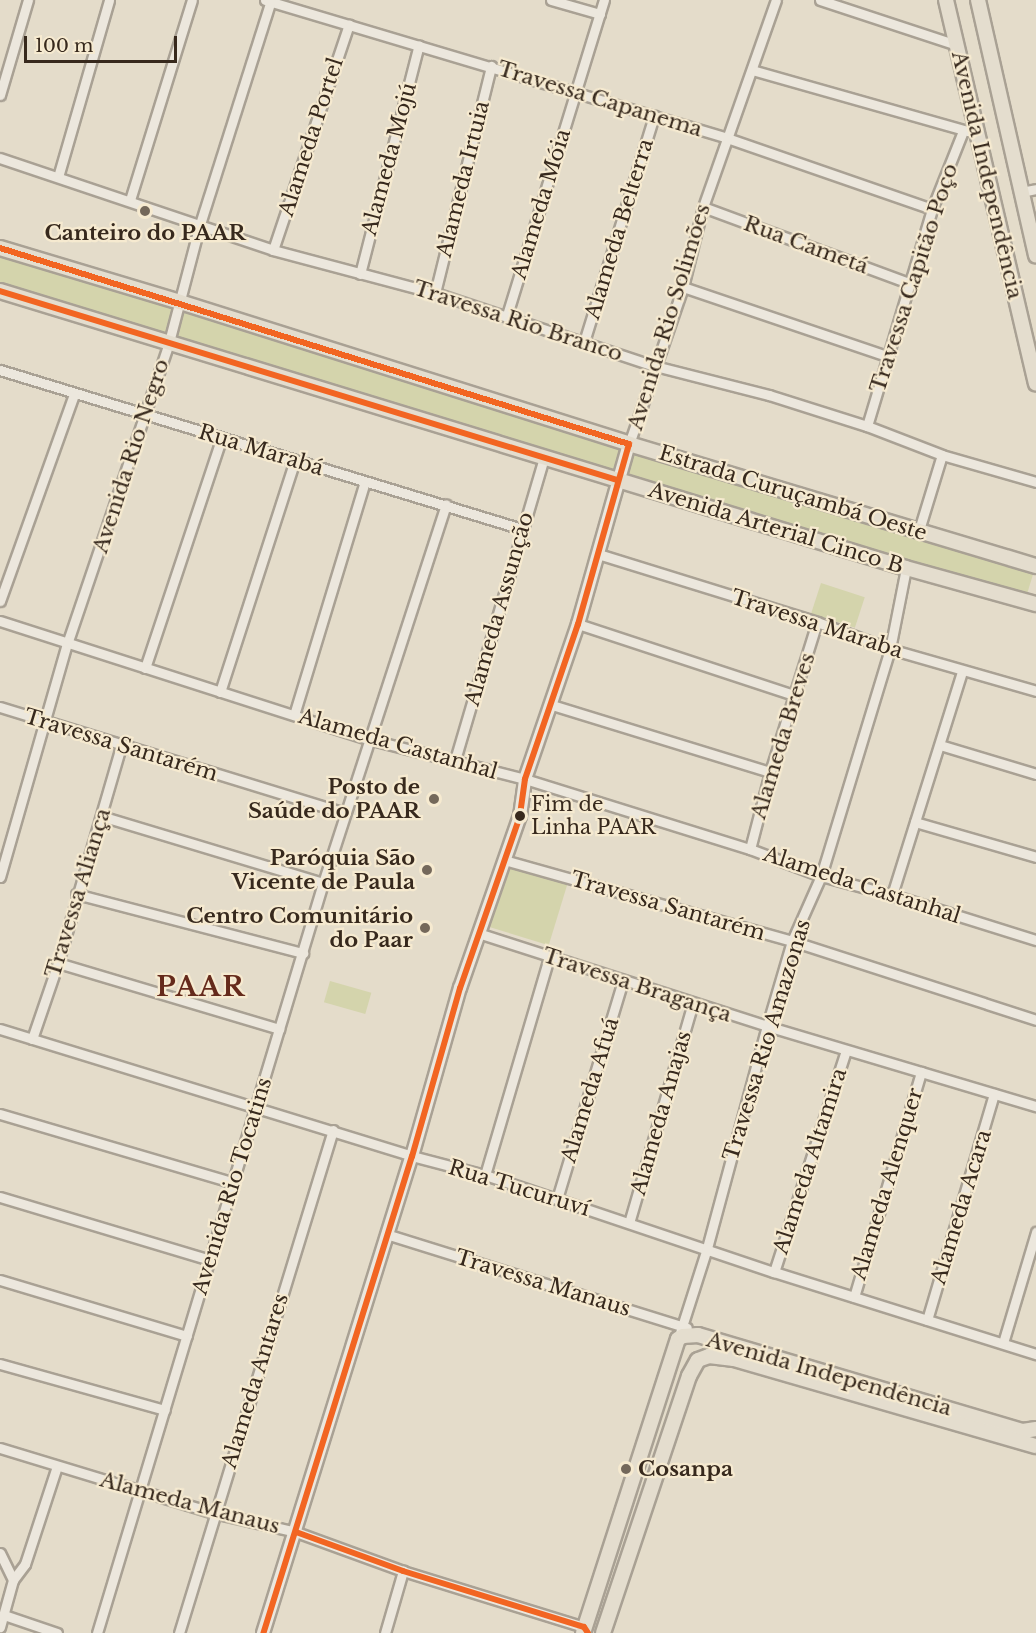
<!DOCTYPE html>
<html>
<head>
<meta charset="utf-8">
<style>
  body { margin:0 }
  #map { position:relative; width:1036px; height:1633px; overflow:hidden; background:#e4dcca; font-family:"Libre Baskerville",serif }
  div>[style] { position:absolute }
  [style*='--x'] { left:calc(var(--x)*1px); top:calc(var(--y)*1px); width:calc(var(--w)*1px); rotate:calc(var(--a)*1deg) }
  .green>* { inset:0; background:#d4d4ac; transform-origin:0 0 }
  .roads { filter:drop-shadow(2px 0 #a9a194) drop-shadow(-2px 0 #a9a194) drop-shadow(0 2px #a9a194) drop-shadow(0 -2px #a9a194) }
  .minor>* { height:9px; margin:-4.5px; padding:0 4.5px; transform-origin:4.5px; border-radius:4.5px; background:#ece7dd }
  .secondary>* { height:12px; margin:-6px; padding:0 6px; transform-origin:6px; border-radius:6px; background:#ece7dd }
  .primary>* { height:14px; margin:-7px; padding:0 7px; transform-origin:7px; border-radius:7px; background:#e4ddce }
  .bus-1>* { height:6px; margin:-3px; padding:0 3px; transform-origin:3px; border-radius:3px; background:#f26522 }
  .dots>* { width:16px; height:16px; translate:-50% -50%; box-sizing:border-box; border:3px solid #f6ead0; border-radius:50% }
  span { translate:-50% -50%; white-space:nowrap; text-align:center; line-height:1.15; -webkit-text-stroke:4.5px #f6ead0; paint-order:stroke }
  .bus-label { font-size:20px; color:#37291d }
  .left { translate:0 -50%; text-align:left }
  .street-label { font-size:21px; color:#37291d }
  .poi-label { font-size:21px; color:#37291d; font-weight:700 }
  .right { translate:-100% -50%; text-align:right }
  .district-label { font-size:27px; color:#652a1b; font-weight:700; letter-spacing:1.5px }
  .scale { position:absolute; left:24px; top:36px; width:153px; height:27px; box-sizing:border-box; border:3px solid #37291d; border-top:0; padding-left:8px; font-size:18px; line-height:21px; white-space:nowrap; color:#37291d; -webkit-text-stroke:4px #f6ead0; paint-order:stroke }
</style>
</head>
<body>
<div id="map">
  <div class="green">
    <div style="left:0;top:249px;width:1083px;height:42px;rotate:17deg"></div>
    <div style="left:821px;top:583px;width:46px;height:32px;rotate:18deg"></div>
    <div style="left:509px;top:863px;width:62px;height:67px;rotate:17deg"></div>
    <div style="left:330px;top:981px;width:43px;height:22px;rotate:16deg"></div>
  </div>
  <div class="roads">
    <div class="minor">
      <div style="--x:265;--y:0;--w:482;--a:16.6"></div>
      <div style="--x:727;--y:138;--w:217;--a:19.1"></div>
      <div style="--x:551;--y:0;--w:51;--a:15.9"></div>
      <div style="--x:820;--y:0;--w:144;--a:18.2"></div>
      <div style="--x:752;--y:70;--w:224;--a:15.8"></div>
      <div style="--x:0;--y:95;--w:99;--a:-73.6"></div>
      <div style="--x:0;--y:158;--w:288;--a:18.6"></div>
      <div style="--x:273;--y:250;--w:168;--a:14.9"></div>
      <div style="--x:435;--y:293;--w:232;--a:18.4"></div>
      <div style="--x:655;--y:366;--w:118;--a:14.3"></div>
      <div style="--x:769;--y:395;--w:103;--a:17.6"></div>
      <div style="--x:867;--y:426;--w:80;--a:21.1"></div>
      <div style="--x:942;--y:455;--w:98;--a:16"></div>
      <div style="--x:58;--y:177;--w:184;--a:-73.9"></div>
      <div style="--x:1021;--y:192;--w:15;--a:-11"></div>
      <div style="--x:130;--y:200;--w:209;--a:-72.8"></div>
      <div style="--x:703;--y:207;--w:220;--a:20.3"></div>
      <div style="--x:273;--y:250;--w:238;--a:-71.4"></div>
      <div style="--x:360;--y:274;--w:236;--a:-75.6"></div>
      <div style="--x:683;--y:287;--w:215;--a:18.7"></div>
      <div style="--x:435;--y:293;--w:234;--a:-76.1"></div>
      <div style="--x:507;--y:315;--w:330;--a:-72.9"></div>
      <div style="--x:584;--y:342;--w:237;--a:-72.8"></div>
      <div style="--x:0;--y:370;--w:546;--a:16.94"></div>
      <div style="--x:867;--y:426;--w:227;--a:-73.3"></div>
      <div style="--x:932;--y:209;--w:84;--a:-68.3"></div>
      <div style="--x:629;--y:444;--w:166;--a:-71"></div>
      <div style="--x:683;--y:287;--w:82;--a:-76"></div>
      <div style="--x:703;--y:207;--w:219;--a:-70.6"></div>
      <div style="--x:919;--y:530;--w:78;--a:-73"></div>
      <div style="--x:598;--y:554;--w:229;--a:17.2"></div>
      <div style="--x:817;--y:622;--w:78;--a:20.3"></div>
      <div style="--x:890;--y:649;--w:152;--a:16"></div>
      <div style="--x:0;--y:601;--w:220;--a:-70.3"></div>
      <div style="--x:0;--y:621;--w:386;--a:17.8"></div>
      <div style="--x:368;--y:739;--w:162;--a:14.3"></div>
      <div style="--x:525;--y:779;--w:236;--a:17.3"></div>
      <div style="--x:750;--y:849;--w:76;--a:20.8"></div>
      <div style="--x:821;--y:876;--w:73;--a:15"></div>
      <div style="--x:892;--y:895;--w:151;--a:17.4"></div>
      <div style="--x:578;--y:624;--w:227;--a:18.2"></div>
      <div style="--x:145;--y:668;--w:241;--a:-71.6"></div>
      <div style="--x:220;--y:692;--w:244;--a:-72.1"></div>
      <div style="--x:552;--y:705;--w:228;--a:17.1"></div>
      <div style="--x:0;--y:707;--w:361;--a:17.1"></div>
      <div style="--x:294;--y:715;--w:244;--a:-73.1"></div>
      <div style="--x:940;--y:745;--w:100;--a:16.8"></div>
      <div style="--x:455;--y:760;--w:315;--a:-73.6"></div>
      <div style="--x:101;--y:816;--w:232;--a:16.8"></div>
      <div style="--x:915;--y:822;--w:126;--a:16.1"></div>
      <div style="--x:750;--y:849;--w:80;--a:-75.4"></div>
      <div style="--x:770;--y:772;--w:157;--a:-72.6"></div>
      <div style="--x:504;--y:860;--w:299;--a:15.7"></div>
      <div style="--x:792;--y:941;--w:256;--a:17.9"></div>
      <div style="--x:0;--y:877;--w:242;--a:-74"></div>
      <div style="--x:67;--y:644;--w:319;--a:-71.3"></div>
      <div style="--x:169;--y:342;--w:122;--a:-75.3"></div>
      <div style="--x:200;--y:224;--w:235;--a:-72.4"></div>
      <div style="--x:76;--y:894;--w:235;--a:14.6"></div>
      <div style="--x:892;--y:895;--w:235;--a:-72.6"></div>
      <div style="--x:481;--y:934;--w:300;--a:17.8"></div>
      <div style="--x:767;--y:1026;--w:281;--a:16.6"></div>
      <div style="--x:58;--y:963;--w:231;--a:16.6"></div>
      <div style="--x:0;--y:1029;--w:431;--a:17.1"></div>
      <div style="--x:412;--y:1156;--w:75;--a:14.6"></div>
      <div style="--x:485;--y:1175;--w:305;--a:18.6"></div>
      <div style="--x:774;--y:1272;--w:275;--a:17.4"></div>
      <div style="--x:32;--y:1039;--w:80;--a:-71.1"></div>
      <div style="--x:58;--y:963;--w:226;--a:-73.8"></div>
      <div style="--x:0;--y:1114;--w:244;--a:16.4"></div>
      <div style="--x:485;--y:1175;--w:227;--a:-73.6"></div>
      <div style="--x:0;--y:1197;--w:219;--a:16.7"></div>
      <div style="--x:557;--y:1199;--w:229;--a:-73.2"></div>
      <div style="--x:629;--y:1223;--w:229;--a:-73.8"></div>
      <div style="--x:386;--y:1234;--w:315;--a:17.3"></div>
      <div style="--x:774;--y:1272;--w:233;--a:-72"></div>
      <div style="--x:0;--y:1280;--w:195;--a:16.7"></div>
      <div style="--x:854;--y:1297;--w:235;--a:-73.4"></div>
      <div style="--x:927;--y:1320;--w:236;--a:-73.5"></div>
      <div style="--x:678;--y:1339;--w:96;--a:-72.3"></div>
      <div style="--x:707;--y:1248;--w:230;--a:-74.9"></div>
      <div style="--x:767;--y:1026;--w:89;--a:-73.6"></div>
      <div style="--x:792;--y:941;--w:71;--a:-66"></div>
      <div style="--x:821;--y:876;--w:237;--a:-73.1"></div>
      <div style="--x:890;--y:649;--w:83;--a:-78.8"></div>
      <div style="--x:1003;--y:1343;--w:116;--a:-73.4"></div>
      <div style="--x:0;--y:1364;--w:171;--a:15.6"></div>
      <div style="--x:0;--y:1448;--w:224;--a:16.9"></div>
      <div style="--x:214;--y:1513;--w:84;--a:13"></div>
      <div style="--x:296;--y:1532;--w:114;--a:20"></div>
      <div style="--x:403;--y:1571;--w:189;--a:17.2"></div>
      <div style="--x:0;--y:1553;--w:30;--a:64"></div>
      <div style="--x:13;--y:1580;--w:49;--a:105.5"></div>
      <div style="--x:13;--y:1580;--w:20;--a:-53"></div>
      <div style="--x:25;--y:1564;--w:103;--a:-71.9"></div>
      <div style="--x:4;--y:1615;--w:56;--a:18.8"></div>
      <div style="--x:97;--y:1633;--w:783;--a:-73.23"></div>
      <div style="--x:323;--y:883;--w:398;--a:-72"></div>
      <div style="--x:179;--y:1633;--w:526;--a:-72.98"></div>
      <div style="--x:385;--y:1633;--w:65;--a:-73.8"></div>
    </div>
    <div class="secondary">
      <div style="--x:263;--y:1633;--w:500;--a:-72.7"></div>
      <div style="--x:412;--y:1156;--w:175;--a:-74.1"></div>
      <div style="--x:460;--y:988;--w:182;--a:-70.8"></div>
      <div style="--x:520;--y:816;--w:37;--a:-82"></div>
      <div style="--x:525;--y:779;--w:164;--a:-71.1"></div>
      <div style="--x:578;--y:624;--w:187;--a:-74.2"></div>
    </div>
    <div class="primary">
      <div style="--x:946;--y:0;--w:394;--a:76.8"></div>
      <div style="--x:978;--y:0;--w:262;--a:77.2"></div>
      <div style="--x:0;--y:248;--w:188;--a:16.7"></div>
      <div style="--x:180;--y:302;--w:471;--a:17.5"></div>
      <div style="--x:629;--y:444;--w:425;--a:16.7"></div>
      <div style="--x:0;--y:291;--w:947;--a:17"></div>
      <div style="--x:906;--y:568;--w:135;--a:15.5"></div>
      <div style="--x:583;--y:1633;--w:309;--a:-72.1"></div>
      <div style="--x:678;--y:1339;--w:6;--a:-31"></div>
      <div style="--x:683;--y:1336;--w:15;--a:-4"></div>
      <div style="--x:698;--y:1335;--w:339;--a:16.5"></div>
      <div style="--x:1023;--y:1431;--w:13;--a:-9"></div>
      <div style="--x:603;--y:1633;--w:271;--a:-71.5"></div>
      <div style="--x:689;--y:1376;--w:18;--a:-61"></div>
      <div style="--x:698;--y:1360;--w:12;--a:-20"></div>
      <div style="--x:709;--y:1356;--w:25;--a:7"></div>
      <div style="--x:734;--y:1359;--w:314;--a:16.1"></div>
    </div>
  </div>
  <div class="bus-1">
    <div style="--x:0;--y:248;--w:659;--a:17.31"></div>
    <div style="--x:629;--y:444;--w:187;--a:105.8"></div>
    <div style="--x:578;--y:624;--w:164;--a:108.9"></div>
    <div style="--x:525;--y:779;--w:37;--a:98"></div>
    <div style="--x:520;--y:816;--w:182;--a:109.2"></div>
    <div style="--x:460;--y:988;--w:175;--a:105.9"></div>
    <div style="--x:412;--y:1156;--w:500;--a:107.3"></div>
    <div style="--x:0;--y:291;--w:645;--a:17.03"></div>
    <div style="--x:296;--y:1532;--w:114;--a:20"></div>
    <div style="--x:403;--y:1571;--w:189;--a:17.2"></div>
    <div style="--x:584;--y:1627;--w:7;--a:56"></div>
  </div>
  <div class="dots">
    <div style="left:145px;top:211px;background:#74685a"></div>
    <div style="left:434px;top:799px;background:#74685a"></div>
    <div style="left:520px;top:816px;background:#37291d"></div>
    <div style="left:427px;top:870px;background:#74685a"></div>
    <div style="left:425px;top:928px;background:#74685a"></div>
    <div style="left:626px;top:1469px;background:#74685a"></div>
  </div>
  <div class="bus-label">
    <span class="left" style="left:531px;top:816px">Fim de<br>Linha PAAR</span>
  </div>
  <div class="street-label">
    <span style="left:600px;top:99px;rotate:17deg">Travessa Capanema</span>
    <span style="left:311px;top:137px;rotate:-72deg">Alameda Portel</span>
    <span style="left:389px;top:159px;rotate:-75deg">Alameda Mojú</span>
    <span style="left:987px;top:175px;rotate:77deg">Avenida Independência</span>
    <span style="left:463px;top:179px;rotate:-76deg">Alameda Irtuia</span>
    <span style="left:541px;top:204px;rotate:-73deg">Alameda Móia</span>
    <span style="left:619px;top:229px;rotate:-73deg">Alameda Belterra</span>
    <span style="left:806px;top:245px;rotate:20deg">Rua Cametá</span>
    <span style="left:914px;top:278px;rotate:-72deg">Travessa Capitão Poço</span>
    <span style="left:669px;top:317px;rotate:-73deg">Avenida Rio Solimões</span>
    <span style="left:518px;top:321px;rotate:18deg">Travessa Rio Branco</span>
    <span style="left:261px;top:450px;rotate:17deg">Rua Marabá</span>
    <span style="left:131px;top:456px;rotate:-72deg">Avenida Rio Negro</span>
    <span style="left:793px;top:493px;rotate:17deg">Estrada Curuçambá Oeste</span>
    <span style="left:776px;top:528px;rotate:17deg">Avenida Arterial Cinco B</span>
    <span style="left:499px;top:609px;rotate:-74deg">Alameda Assunção</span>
    <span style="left:817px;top:624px;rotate:18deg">Travessa Maraba</span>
    <span style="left:783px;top:736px;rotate:-73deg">Alameda Breves</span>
    <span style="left:398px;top:744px;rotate:16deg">Alameda Castanhal</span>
    <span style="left:121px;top:745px;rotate:17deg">Travessa Santarém</span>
    <span style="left:862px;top:885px;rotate:18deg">Alameda Castanhal</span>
    <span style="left:78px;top:893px;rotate:-73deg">Travessa Aliança</span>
    <span style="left:668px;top:906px;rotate:16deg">Travessa Santarém</span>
    <span style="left:637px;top:985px;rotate:18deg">Travessa Bragança</span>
    <span style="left:767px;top:1040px;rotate:-73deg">Travessa Rio Amazonas</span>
    <span style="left:590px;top:1090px;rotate:-73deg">Alameda Afuá</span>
    <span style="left:661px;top:1113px;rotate:-74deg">Alameda Anajas</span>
    <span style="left:810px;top:1161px;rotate:-72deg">Alameda Altamira</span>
    <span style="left:887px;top:1184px;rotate:-73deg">Alameda Alenquer</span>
    <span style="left:232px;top:1186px;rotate:-73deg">Avenida Rio Tocatins</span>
    <span style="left:519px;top:1188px;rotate:17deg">Rua Tucuruví</span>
    <span style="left:961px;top:1207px;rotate:-73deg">Alameda Acara</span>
    <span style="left:543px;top:1283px;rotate:17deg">Travessa Manaus</span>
    <span style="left:829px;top:1374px;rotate:16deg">Avenida Independência</span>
    <span style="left:255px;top:1381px;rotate:-73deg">Alameda Antares</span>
    <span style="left:190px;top:1503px;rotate:15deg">Alameda Manaus</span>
  </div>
  <div class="poi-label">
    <span style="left:145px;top:233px">Canteiro do PAAR</span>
    <span class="right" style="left:420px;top:799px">Posto de<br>Saúde do PAAR</span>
    <span class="right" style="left:415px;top:870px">Paróquia São<br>Vicente de Paula</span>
    <span class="right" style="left:413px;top:928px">Centro Comunitário<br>do Paar</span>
    <span class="left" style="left:638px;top:1469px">Cosanpa</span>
  </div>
  <div class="district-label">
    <span style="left:201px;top:987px">PAAR</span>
  </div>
  <div class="scale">100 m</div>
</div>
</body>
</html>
